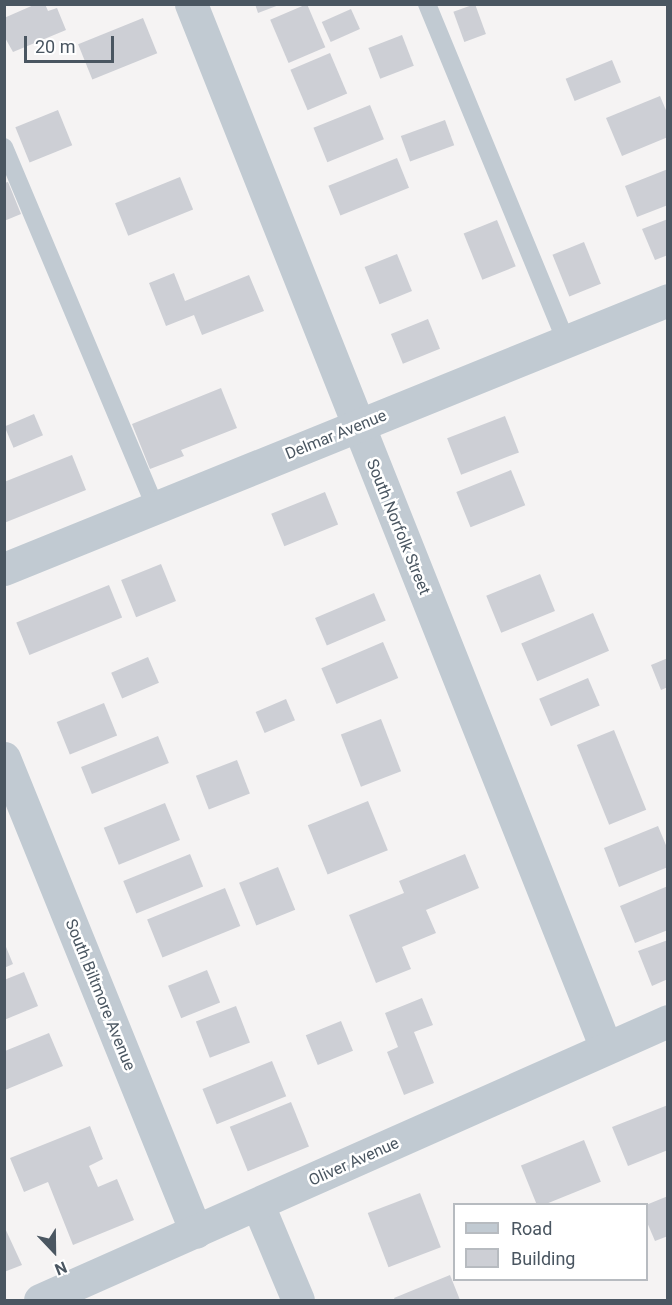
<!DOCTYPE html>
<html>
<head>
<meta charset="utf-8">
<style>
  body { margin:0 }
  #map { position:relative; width:672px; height:1305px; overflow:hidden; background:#f5f3f3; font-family:Roboto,sans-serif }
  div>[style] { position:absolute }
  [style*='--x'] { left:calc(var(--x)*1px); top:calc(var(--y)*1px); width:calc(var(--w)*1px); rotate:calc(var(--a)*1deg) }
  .building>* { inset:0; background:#cdcfd5; transform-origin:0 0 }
  .lane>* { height:18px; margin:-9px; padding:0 9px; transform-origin:9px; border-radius:9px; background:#c1cad2 }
  .street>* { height:33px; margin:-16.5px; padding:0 16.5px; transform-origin:16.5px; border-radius:16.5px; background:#c1cad2 }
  span { translate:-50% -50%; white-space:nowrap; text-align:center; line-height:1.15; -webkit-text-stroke:5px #fff; paint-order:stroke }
  .street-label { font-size:16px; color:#4a5661 }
  .frame { position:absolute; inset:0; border:6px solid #4a5661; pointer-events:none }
  .legend { position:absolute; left:453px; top:1203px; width:195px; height:78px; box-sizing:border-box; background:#fff; border:2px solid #b7bbc0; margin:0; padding:8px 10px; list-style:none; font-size:18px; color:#4a5661 }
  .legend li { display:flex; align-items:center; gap:12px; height:30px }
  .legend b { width:30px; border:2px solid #b7bbc0 }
  .north { position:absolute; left:24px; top:1221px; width:60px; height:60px; -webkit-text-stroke:4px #fff; paint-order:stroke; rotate:158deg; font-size:16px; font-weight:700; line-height:24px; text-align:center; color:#4a5661 }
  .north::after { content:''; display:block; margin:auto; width:21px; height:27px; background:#4a5661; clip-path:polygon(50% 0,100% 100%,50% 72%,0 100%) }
  .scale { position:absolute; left:24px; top:36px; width:90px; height:27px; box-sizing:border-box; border:3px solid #4a5661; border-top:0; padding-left:8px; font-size:18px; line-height:21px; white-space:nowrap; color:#4a5661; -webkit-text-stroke:4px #fff; paint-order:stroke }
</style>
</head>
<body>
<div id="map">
  <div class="building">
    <div style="clip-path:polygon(36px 4px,45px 4px,48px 11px,57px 8px,66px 30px,13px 52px,4px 36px,4px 18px)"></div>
    <div style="clip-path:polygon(255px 4px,279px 4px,279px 5px,258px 13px)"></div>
    <div style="left:307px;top:4px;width:47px;height:40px;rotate:67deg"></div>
    <div style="left:475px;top:4px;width:32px;height:23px;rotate:70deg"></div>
    <div style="left:351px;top:9px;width:22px;height:32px;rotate:66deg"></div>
    <div style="left:143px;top:18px;width:38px;height:70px;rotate:68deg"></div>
    <div style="left:402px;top:35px;width:33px;height:36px;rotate:69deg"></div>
    <div style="left:330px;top:53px;width:44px;height:43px;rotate:67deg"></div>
    <div style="left:612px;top:60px;width:24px;height:50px;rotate:68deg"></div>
    <div style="clip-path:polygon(660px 96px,668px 115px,668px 137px,622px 156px,606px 118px)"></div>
    <div style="left:370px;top:105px;width:37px;height:61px;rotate:68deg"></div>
    <div style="left:58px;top:110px;width:38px;height:46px;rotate:68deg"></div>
    <div style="left:445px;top:120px;width:27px;height:47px;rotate:70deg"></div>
    <div style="left:397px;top:158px;width:32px;height:74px;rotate:68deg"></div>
    <div style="clip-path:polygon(668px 169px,668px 205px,637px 217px,625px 186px)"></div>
    <div style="left:180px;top:177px;width:35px;height:70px;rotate:68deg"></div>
    <div style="clip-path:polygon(8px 182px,21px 214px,4px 221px,4px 183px)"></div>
    <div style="clip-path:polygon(668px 219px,668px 255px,655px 260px,642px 229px)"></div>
    <div style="left:497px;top:220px;width:50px;height:36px;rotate:68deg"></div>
    <div style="left:584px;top:242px;width:45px;height:34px;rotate:68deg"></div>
    <div style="left:397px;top:254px;width:40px;height:35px;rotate:68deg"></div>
    <div style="clip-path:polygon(174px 273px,185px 301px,249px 275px,264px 311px,202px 335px,194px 315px,166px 326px,149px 283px)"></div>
    <div style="left:428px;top:319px;width:32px;height:40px;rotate:68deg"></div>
    <div style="clip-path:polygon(221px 388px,237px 428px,181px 450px,184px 456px,150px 469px,132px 424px)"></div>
    <div style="left:34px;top:414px;width:23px;height:32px;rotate:67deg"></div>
    <div style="left:505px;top:416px;width:39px;height:62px;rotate:69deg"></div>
    <div style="clip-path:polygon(72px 455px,86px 490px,4px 523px,4px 482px)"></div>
    <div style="left:511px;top:470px;width:38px;height:59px;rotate:68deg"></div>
    <div style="left:325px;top:492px;width:35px;height:58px;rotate:68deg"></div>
    <div style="left:161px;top:564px;width:40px;height:43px;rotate:68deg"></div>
    <div style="left:540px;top:574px;width:40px;height:58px;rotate:68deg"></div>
    <div style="left:109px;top:585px;width:35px;height:100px;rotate:68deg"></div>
    <div style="left:374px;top:593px;width:30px;height:64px;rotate:67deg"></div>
    <div style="left:593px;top:613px;width:41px;height:78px;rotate:67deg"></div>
    <div style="left:383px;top:642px;width:39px;height:67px;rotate:67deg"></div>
    <div style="left:148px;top:657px;width:28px;height:40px;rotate:67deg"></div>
    <div style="clip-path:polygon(668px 658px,668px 687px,661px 690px,651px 665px)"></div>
    <div style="left:588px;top:678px;width:30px;height:53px;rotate:67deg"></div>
    <div style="left:286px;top:699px;width:23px;height:33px;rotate:67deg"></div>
    <div style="left:104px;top:703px;width:35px;height:51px;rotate:68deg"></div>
    <div style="left:381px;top:719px;width:56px;height:43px;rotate:69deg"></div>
    <div style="left:614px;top:730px;width:86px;height:40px;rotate:68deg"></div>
    <div style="left:158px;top:736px;width:29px;height:83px;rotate:68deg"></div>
    <div style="left:237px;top:760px;width:36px;height:44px;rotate:69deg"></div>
    <div style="left:368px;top:801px;width:53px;height:65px;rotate:68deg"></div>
    <div style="left:165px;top:803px;width:40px;height:66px;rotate:68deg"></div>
    <div style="clip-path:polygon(658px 826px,668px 850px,668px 867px,619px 887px,604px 848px)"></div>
    <div style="left:190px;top:854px;width:35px;height:72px;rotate:68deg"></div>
    <div style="clip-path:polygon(465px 854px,479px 888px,426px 910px,436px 933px,402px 947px,411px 969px,376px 983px,349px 915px,404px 893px,399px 881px)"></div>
    <div style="left:278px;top:867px;width:46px;height:42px;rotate:68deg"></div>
    <div style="clip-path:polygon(668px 886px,668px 930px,635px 943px,620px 906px)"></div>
    <div style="left:225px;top:888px;width:41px;height:84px;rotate:68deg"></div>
    <div style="clip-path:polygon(668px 940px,668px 979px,652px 986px,638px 951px)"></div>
    <div style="clip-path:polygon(4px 942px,13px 964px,4px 968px)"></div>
    <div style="left:207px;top:970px;width:35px;height:42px;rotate:68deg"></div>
    <div style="clip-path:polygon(24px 972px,38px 1006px,4px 1020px,4px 980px)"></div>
    <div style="clip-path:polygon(422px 998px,433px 1025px,414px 1032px,434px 1083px,404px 1095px,387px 1052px,398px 1047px,385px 1013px)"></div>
    <div style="left:236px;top:1006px;width:39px;height:43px;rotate:69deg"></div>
    <div style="left:341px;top:1021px;width:32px;height:38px;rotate:68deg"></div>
    <div style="clip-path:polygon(49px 1033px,63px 1066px,5px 1090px,5px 1051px)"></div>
    <div style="left:272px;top:1061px;width:38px;height:75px;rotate:68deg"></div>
    <div style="left:291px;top:1102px;width:48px;height:66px;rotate:68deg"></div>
    <div style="clip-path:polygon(668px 1105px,668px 1150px,628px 1166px,612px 1127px)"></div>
    <div style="clip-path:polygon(90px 1126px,103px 1159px,89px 1166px,98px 1187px,117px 1179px,134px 1220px,73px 1245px,48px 1182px,24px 1192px,10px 1158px)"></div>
    <div style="left:584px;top:1140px;width:45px;height:68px;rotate:68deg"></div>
    <div style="left:420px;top:1193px;width:58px;height:56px;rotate:69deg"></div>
    <div style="clip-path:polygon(668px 1196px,668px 1236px,655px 1241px,646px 1220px,646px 1205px)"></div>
    <div style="clip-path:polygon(4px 1226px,22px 1265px,4px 1272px)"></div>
    <div style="clip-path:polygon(450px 1275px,460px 1300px,395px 1300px,394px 1298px)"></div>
  </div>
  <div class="lane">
    <div style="--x:427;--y:4;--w:365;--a:67.6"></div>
    <div style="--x:4;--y:147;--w:392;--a:67.2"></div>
  </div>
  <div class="street">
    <div style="--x:191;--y:4;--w:1123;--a:68.32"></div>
    <div style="--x:4;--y:569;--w:716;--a:-22.05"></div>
    <div style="--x:4;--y:758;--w:511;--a:67.95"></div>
    <div style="--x:258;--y:1205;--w:103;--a:67.2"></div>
    <div style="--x:40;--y:1300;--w:687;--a:-23.95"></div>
  </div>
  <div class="street-label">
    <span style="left:336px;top:435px;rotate:-22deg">Delmar Avenue</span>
    <span style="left:398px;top:527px;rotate:68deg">South Norfolk Street</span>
    <span style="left:100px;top:995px;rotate:68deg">South Biltmore Avenue</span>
    <span style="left:354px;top:1162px;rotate:-24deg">Oliver Avenue</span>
  </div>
  <div class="frame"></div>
  <ul class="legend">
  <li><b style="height:8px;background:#c1cad2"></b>Road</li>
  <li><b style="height:16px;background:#cdcfd5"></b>Building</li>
  </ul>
  <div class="north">N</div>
  <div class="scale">20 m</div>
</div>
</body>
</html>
